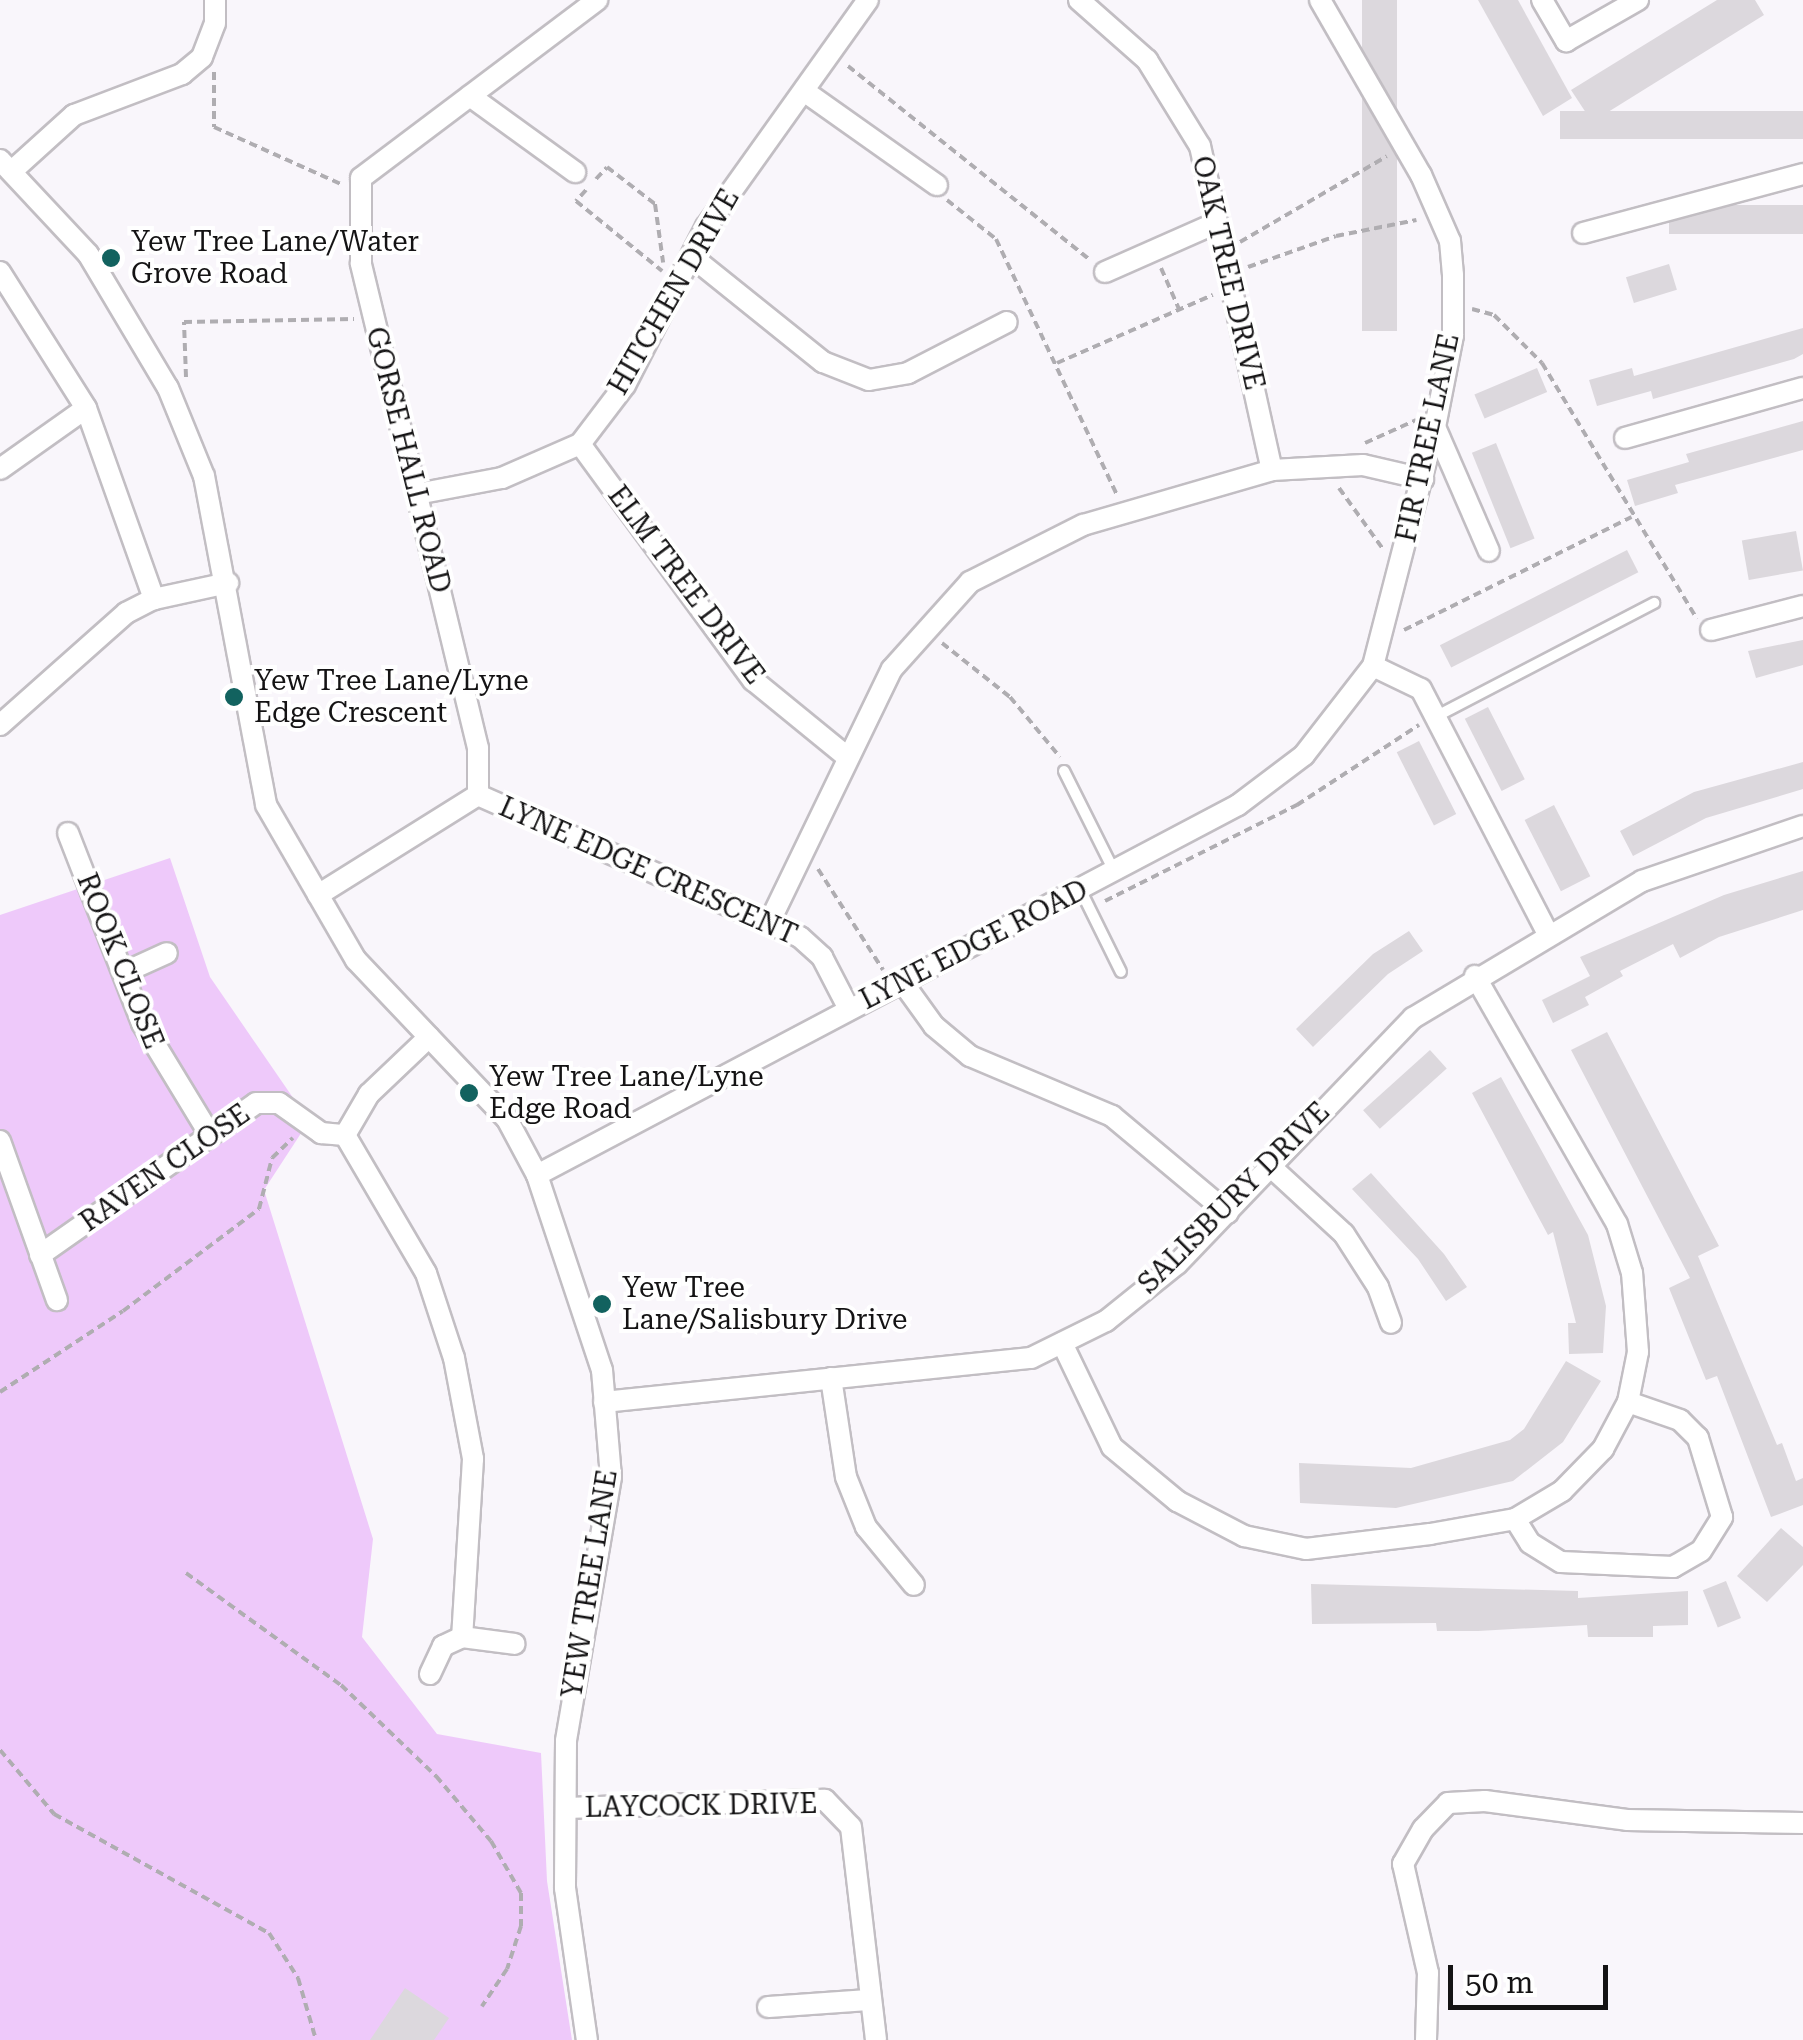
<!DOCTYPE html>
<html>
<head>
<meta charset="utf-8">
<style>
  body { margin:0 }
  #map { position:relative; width:1803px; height:2040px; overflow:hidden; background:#f9f6fb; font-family:"Roboto Serif",serif }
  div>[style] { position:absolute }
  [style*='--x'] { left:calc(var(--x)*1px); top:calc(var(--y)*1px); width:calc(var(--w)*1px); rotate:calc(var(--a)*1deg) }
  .green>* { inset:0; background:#eec9fa }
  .building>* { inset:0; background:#dcd8dd; transform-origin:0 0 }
  .path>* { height:4px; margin-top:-2px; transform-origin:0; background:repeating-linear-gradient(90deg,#afadb1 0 8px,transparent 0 13px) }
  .roads { filter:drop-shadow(2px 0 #c2bec3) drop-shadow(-2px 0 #c2bec3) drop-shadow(0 2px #c2bec3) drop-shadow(0 -2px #c2bec3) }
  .lane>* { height:10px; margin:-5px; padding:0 5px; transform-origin:5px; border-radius:5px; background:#fff }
  .street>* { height:20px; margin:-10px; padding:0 10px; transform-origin:10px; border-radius:10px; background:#fff }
  .dots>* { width:28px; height:28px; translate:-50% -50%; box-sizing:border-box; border:5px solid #fff; border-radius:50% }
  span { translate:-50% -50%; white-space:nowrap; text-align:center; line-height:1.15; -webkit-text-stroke:8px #fff; paint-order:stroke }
  .poi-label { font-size:28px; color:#141314 }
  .left { translate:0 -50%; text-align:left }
  .street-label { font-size:28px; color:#141314 }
  .scale { position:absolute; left:1448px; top:1965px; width:160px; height:45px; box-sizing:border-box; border:5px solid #141314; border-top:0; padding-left:12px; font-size:30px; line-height:35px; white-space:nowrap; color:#141314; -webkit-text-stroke:8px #fff; paint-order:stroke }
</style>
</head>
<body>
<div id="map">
  <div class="green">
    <div style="clip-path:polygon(170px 858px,210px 977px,309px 1121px,264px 1190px,373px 1539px,362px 1637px,437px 1734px,541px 1753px,547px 1881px,572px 2040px,0 2040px,0 915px)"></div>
  </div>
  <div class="building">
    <div style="left:1362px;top:0;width:35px;height:331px"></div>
    <div style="clip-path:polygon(1478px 0,1518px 0,1572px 98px,1543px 116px)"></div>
    <div style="clip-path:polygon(1717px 0,1755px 0,1764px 15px,1592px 122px,1571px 90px)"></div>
    <div style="left:1803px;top:111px;width:28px;height:243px;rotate:90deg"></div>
    <div style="left:1803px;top:205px;width:29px;height:134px;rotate:90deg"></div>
    <div style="left:1669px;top:264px;width:27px;height:45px;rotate:73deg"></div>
    <div style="clip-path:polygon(1803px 328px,1803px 354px,1794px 359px,1653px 399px,1651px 391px,1597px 406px,1589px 380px,1632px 368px,1634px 376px)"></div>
    <div style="left:1537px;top:368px;width:26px;height:68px;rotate:67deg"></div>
    <div style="clip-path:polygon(1803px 421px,1803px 450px,1675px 485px,1678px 493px,1635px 506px,1627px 480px,1689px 462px,1686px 454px)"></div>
    <div style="left:1496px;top:443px;width:103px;height:26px;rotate:68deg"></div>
    <div style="left:1796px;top:531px;width:40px;height:55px;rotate:80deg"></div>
    <div style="left:1627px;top:550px;width:25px;height:210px;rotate:63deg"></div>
    <div style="clip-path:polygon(1803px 640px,1803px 665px,1756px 678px,1748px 651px)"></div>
    <div style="left:1488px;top:707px;width:81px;height:26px;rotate:63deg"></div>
    <div style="left:1419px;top:741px;width:82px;height:25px;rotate:63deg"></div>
    <div style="clip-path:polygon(1803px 762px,1803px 789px,1706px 818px,1633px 856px,1620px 831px,1694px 792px)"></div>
    <div style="left:1554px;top:805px;width:80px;height:33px;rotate:63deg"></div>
    <div style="clip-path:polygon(1803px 871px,1803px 910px,1719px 937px,1680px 958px,1673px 944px,1620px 971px,1623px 976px,1585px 997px,1589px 1005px,1553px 1023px,1542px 1000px,1590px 976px,1580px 957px,1724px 895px)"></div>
    <div style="clip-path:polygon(1409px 931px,1423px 951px,1388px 974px,1313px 1047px,1296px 1029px,1373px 954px)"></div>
    <div style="clip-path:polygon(1607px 1032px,1719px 1246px,1698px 1256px,1777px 1445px,1782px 1443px,1796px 1481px,1803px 1478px,1803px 1505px,1771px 1517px,1717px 1376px,1706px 1380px,1669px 1288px,1690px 1278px,1571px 1050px)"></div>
    <div style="left:1430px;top:1050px;width:25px;height:90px;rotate:48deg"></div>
    <div style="clip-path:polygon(1501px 1077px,1588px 1235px,1606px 1306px,1603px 1353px,1569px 1354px,1568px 1323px,1576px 1323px,1553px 1232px,1548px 1235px,1472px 1093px)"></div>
    <div style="clip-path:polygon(1371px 1173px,1444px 1254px,1467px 1287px,1446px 1301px,1418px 1259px,1352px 1189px)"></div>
    <div style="clip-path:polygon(1566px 1361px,1601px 1381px,1563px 1442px,1513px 1481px,1396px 1508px,1300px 1503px,1299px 1463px,1411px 1468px,1510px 1440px,1524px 1429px)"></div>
    <div style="clip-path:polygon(1781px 1528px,1803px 1547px,1803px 1565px,1767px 1602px,1737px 1576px)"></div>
    <div style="left:1726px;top:1581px;width:40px;height:25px;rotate:68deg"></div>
    <div style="clip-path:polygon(1311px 1584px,1578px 1591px,1578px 1598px,1688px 1591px,1688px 1625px,1653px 1626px,1653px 1637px,1588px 1637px,1587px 1625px,1478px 1631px,1437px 1631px,1436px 1623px,1312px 1624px)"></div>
    <div style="clip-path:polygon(405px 1988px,449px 2018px,434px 2040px,370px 2040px)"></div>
  </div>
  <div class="path">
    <div style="--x:848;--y:66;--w:310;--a:38.7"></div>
    <div style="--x:214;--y:72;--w:55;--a:90"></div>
    <div style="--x:214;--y:127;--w:139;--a:24.2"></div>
    <div style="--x:596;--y:179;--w:16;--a:-47"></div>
    <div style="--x:607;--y:167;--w:61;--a:37.6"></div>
    <div style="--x:655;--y:204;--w:59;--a:82.1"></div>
    <div style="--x:586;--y:190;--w:15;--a:132"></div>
    <div style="--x:576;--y:201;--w:111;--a:39.1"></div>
    <div style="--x:947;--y:200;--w:63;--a:38.5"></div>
    <div style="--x:996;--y:239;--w:283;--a:64.7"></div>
    <div style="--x:1240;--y:242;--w:170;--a:-30.3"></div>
    <div style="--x:1248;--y:267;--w:93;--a:-19.4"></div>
    <div style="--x:1336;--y:236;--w:82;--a:-11.3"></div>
    <div style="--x:1161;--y:268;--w:45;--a:66.3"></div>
    <div style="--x:1472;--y:309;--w:23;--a:15"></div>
    <div style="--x:1494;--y:315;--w:68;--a:45"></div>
    <div style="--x:1542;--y:363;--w:299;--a:58.8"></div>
    <div style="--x:1057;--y:363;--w:170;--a:-23.6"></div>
    <div style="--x:186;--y:377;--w:55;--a:-92.1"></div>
    <div style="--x:184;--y:322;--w:170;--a:-1"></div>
    <div style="--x:1365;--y:443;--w:56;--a:-24.3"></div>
    <div style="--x:1339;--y:488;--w:75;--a:54.2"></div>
    <div style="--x:1404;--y:630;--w:254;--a:-26.4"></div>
    <div style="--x:942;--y:643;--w:87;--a:38.5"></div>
    <div style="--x:1010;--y:697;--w:78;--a:50.2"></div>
    <div style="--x:818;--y:869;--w:120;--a:57.2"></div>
    <div style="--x:1105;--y:901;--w:215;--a:-26.6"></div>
    <div style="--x:1297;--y:805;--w:146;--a:-33.3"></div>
    <div style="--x:0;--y:1392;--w:147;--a:-33.4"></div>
    <div style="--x:123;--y:1311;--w:170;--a:-36.9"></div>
    <div style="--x:259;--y:1209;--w:53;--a:-75.7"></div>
    <div style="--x:272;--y:1158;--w:29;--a:-44"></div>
    <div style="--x:186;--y:1573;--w:191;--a:35.9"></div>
    <div style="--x:341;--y:1685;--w:132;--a:43.8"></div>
    <div style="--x:436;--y:1776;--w:85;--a:49.8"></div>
    <div style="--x:491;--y:1841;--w:60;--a:60"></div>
    <div style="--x:521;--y:1893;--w:33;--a:90"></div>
    <div style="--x:521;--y:1926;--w:45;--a:108"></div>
    <div style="--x:507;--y:1969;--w:45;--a:124"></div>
    <div style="--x:0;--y:1750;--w:84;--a:49.8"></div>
    <div style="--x:54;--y:1814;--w:246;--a:29"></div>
    <div style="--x:269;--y:1933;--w:54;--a:57.2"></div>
    <div style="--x:298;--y:1978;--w:65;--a:73.8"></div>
  </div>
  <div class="roads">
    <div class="lane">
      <div style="--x:1437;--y:716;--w:245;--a:-27.5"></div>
      <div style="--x:1064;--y:771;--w:112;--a:63.4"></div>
      <div style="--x:1081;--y:891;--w:90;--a:63.7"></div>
    </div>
    <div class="street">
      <div style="--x:1079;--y:0;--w:91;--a:41.4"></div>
      <div style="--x:1147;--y:60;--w:101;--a:58.4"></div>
      <div style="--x:1200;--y:146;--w:332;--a:77.5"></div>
      <div style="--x:1542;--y:0;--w:48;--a:59.7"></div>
      <div style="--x:1566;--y:41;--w:83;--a:-29.7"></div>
      <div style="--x:804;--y:91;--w:163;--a:35.3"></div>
      <div style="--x:470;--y:96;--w:130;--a:35.9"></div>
      <div style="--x:0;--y:160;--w:129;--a:46.9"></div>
      <div style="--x:88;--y:254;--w:156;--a:59.2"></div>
      <div style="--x:168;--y:388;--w:95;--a:67.8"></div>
      <div style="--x:204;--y:476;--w:335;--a:79.3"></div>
      <div style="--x:266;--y:805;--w:179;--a:59.9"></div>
      <div style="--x:356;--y:960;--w:219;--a:46.5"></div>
      <div style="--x:507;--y:1119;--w:64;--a:61.8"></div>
      <div style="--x:537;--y:1175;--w:206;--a:71.6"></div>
      <div style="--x:602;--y:1370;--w:107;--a:85.2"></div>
      <div style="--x:611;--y:1477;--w:268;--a:99.7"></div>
      <div style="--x:566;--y:1741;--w:147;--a:90.4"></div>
      <div style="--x:565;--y:1888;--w:154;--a:81.8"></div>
      <div style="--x:12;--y:171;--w:84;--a:-42.1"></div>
      <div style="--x:74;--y:115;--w:116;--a:-20.8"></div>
      <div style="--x:182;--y:74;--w:26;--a:-40"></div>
      <div style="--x:202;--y:57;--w:36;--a:-69"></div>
      <div style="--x:215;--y:23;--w:23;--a:-90"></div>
      <div style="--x:1583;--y:233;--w:228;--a:-15"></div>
      <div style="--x:691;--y:256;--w:169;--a:38.8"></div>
      <div style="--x:823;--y:362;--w:49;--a:21.4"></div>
      <div style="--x:869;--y:380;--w:40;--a:-10"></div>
      <div style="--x:908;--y:373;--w:111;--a:-27.3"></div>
      <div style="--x:0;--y:272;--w:161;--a:57.7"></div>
      <div style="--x:86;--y:408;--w:203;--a:70.4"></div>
      <div style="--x:1105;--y:272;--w:121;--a:-23.8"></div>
      <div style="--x:1435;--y:427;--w:135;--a:66.5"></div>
      <div style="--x:1625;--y:438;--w:185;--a:-15.7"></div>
      <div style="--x:580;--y:444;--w:293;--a:53.8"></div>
      <div style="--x:753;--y:680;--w:122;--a:39.3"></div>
      <div style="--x:0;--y:469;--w:105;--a:-35.3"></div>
      <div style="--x:417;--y:494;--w:86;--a:-10.7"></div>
      <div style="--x:502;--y:478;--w:85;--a:-23.6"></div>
      <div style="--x:580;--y:444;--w:74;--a:-52.7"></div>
      <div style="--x:625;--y:385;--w:178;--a:-62.9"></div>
      <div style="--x:706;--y:227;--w:279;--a:-54.5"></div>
      <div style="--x:1711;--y:630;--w:95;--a:-14.6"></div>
      <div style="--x:1373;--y:666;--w:53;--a:25.6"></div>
      <div style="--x:1421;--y:689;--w:276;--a:62.6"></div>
      <div style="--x:0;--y:725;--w:169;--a:-41.6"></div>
      <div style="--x:126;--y:613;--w:31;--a:-27"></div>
      <div style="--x:154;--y:599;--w:76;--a:-12.2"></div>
      <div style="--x:478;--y:795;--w:47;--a:-90"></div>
      <div style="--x:478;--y:748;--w:499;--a:-103.6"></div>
      <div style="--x:361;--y:263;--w:85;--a:-90"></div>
      <div style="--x:361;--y:178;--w:296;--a:-37"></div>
      <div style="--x:68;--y:833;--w:204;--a:68.7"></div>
      <div style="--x:142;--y:1023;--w:131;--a:58.7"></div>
      <div style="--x:318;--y:895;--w:189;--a:-32"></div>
      <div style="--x:478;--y:795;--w:352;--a:23.8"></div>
      <div style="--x:800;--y:937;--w:30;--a:42"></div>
      <div style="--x:822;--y:957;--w:59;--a:62.6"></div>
      <div style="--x:769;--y:923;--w:282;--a:-64.2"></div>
      <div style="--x:892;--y:669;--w:117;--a:-48.1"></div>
      <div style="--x:970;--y:582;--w:127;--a:-26.8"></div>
      <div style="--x:1083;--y:525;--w:197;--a:-16.2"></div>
      <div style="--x:1272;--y:470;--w:91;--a:-3.1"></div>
      <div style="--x:1363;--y:465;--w:62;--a:13.1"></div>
      <div style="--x:123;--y:973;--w:48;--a:-24.4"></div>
      <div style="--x:903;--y:983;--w:53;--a:54.2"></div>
      <div style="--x:934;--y:1026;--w:47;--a:39.8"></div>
      <div style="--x:970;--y:1056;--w:154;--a:22.9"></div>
      <div style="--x:1112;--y:1116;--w:151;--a:39.9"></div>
      <div style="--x:429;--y:1037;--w:83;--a:136.5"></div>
      <div style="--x:369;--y:1094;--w:48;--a:120.3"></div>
      <div style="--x:345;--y:1135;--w:160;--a:59.6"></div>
      <div style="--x:426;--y:1273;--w:89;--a:71.8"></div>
      <div style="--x:454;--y:1358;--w:103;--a:79.3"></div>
      <div style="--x:473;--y:1459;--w:178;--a:93.5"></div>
      <div style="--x:462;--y:1637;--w:53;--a:7.5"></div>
      <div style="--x:0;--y:1141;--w:169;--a:70.3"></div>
      <div style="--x:1270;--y:1166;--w:100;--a:42.6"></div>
      <div style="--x:1344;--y:1234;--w:63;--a:57.3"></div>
      <div style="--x:1378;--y:1287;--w:38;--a:70"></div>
      <div style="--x:537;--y:1175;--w:793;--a:-27.83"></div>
      <div style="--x:1238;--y:805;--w:83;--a:-37.1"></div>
      <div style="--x:1304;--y:755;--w:113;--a:-52.2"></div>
      <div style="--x:1373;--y:666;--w:247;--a:-75.5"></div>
      <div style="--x:1435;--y:427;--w:94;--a:-78.9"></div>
      <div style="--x:1453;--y:335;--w:60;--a:-90"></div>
      <div style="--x:1453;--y:275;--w:34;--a:-95"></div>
      <div style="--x:1450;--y:241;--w:72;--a:-113.7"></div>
      <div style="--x:1421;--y:175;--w:202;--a:-120"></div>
      <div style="--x:40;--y:1255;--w:264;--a:-35.1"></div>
      <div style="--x:256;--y:1103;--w:23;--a:0"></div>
      <div style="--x:279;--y:1103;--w:52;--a:35.5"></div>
      <div style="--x:321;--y:1133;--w:24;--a:5"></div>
      <div style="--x:1062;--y:1343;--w:115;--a:64.3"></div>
      <div style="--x:1112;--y:1447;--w:85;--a:39.7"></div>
      <div style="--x:1177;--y:1501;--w:76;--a:27.6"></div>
      <div style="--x:1244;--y:1536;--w:63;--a:11.8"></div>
      <div style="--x:1306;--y:1549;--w:125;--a:-6.9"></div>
      <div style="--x:1430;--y:1534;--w:86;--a:-10"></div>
      <div style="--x:1515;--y:1519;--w:55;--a:-30.8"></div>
      <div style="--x:1562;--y:1491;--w:59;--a:-45.7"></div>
      <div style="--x:1603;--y:1449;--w:53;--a:-62"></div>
      <div style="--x:1628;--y:1402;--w:51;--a:-78.7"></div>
      <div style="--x:1638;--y:1352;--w:79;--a:-94.3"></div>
      <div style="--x:1632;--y:1273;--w:51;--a:-107"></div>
      <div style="--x:1617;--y:1224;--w:286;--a:-119.8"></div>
      <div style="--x:831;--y:1378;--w:100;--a:81.4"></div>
      <div style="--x:846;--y:1477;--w:54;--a:68.2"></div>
      <div style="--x:866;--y:1527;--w:75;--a:50.4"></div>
      <div style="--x:604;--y:1402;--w:429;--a:-5.9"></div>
      <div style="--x:1031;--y:1358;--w:84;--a:-26.3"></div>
      <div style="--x:1106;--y:1321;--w:91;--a:-38.8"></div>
      <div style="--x:1177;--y:1264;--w:341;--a:-46.2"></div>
      <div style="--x:1413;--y:1018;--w:267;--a:-30.9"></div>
      <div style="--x:1642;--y:881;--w:170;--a:-18.9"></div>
      <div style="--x:1515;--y:1519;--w:28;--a:58"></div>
      <div style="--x:1530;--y:1543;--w:36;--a:32"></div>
      <div style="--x:1561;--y:1562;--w:112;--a:2.6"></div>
      <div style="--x:1673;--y:1567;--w:32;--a:-30"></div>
      <div style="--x:1701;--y:1551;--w:40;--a:-58"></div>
      <div style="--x:1722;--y:1517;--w:83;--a:-106.9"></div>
      <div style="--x:1698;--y:1438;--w:25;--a:-135"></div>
      <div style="--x:1680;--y:1420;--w:55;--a:-160.9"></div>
      <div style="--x:430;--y:1674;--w:31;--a:-65"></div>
      <div style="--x:443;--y:1646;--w:21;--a:-25"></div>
      <div style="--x:566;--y:1808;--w:259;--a:-1.8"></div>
      <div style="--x:825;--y:1800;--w:37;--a:46"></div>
      <div style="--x:851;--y:1827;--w:214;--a:83.3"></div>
      <div style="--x:768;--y:2007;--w:101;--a:-4"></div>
      <div style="--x:1426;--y:2040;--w:67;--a:-88.3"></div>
      <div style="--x:1428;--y:1973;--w:112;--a:-102.9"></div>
      <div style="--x:1403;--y:1864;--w:40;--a:-60.3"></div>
      <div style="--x:1423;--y:1829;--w:36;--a:-46"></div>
      <div style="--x:1448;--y:1803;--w:37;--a:-3"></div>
      <div style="--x:1485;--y:1801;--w:143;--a:7.6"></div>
      <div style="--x:1627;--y:1820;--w:176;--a:1"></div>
    </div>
  </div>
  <div class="dots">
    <div style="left:111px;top:258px;background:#12625f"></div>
    <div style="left:234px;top:697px;background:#12625f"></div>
    <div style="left:469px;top:1093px;background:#12625f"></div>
    <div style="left:602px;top:1304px;background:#12625f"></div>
  </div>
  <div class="poi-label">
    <span class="left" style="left:131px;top:258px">Yew Tree Lane/Water<br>Grove Road</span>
    <span class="left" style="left:254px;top:697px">Yew Tree Lane/Lyne<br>Edge Crescent</span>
    <span class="left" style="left:489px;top:1093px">Yew Tree Lane/Lyne<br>Edge Road</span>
    <span class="left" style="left:622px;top:1304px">Yew Tree<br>Lane/Salisbury Drive</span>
  </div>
  <div class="street-label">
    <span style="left:1228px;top:273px;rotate:77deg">OAK TREE DRIVE</span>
    <span style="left:674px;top:292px;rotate:-60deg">HITCHEN DRIVE</span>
    <span style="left:1428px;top:438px;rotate:-78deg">FIR TREE LANE</span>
    <span style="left:408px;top:460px;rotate:76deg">GORSE HALL ROAD</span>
    <span style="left:686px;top:585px;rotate:53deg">ELM TREE DRIVE</span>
    <span style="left:648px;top:871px;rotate:24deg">LYNE EDGE CRESCENT</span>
    <span style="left:974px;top:945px;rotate:-27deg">LYNE EDGE ROAD</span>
    <span style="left:120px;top:961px;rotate:68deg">ROOK CLOSE</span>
    <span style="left:165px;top:1168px;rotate:-35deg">RAVEN CLOSE</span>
    <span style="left:1234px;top:1198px;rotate:-45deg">SALISBURY DRIVE</span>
    <span style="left:590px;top:1584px;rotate:-81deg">YEW TREE LANE</span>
    <span style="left:701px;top:1806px;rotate:-1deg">LAYCOCK DRIVE</span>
  </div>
  <div class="scale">50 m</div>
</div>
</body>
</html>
